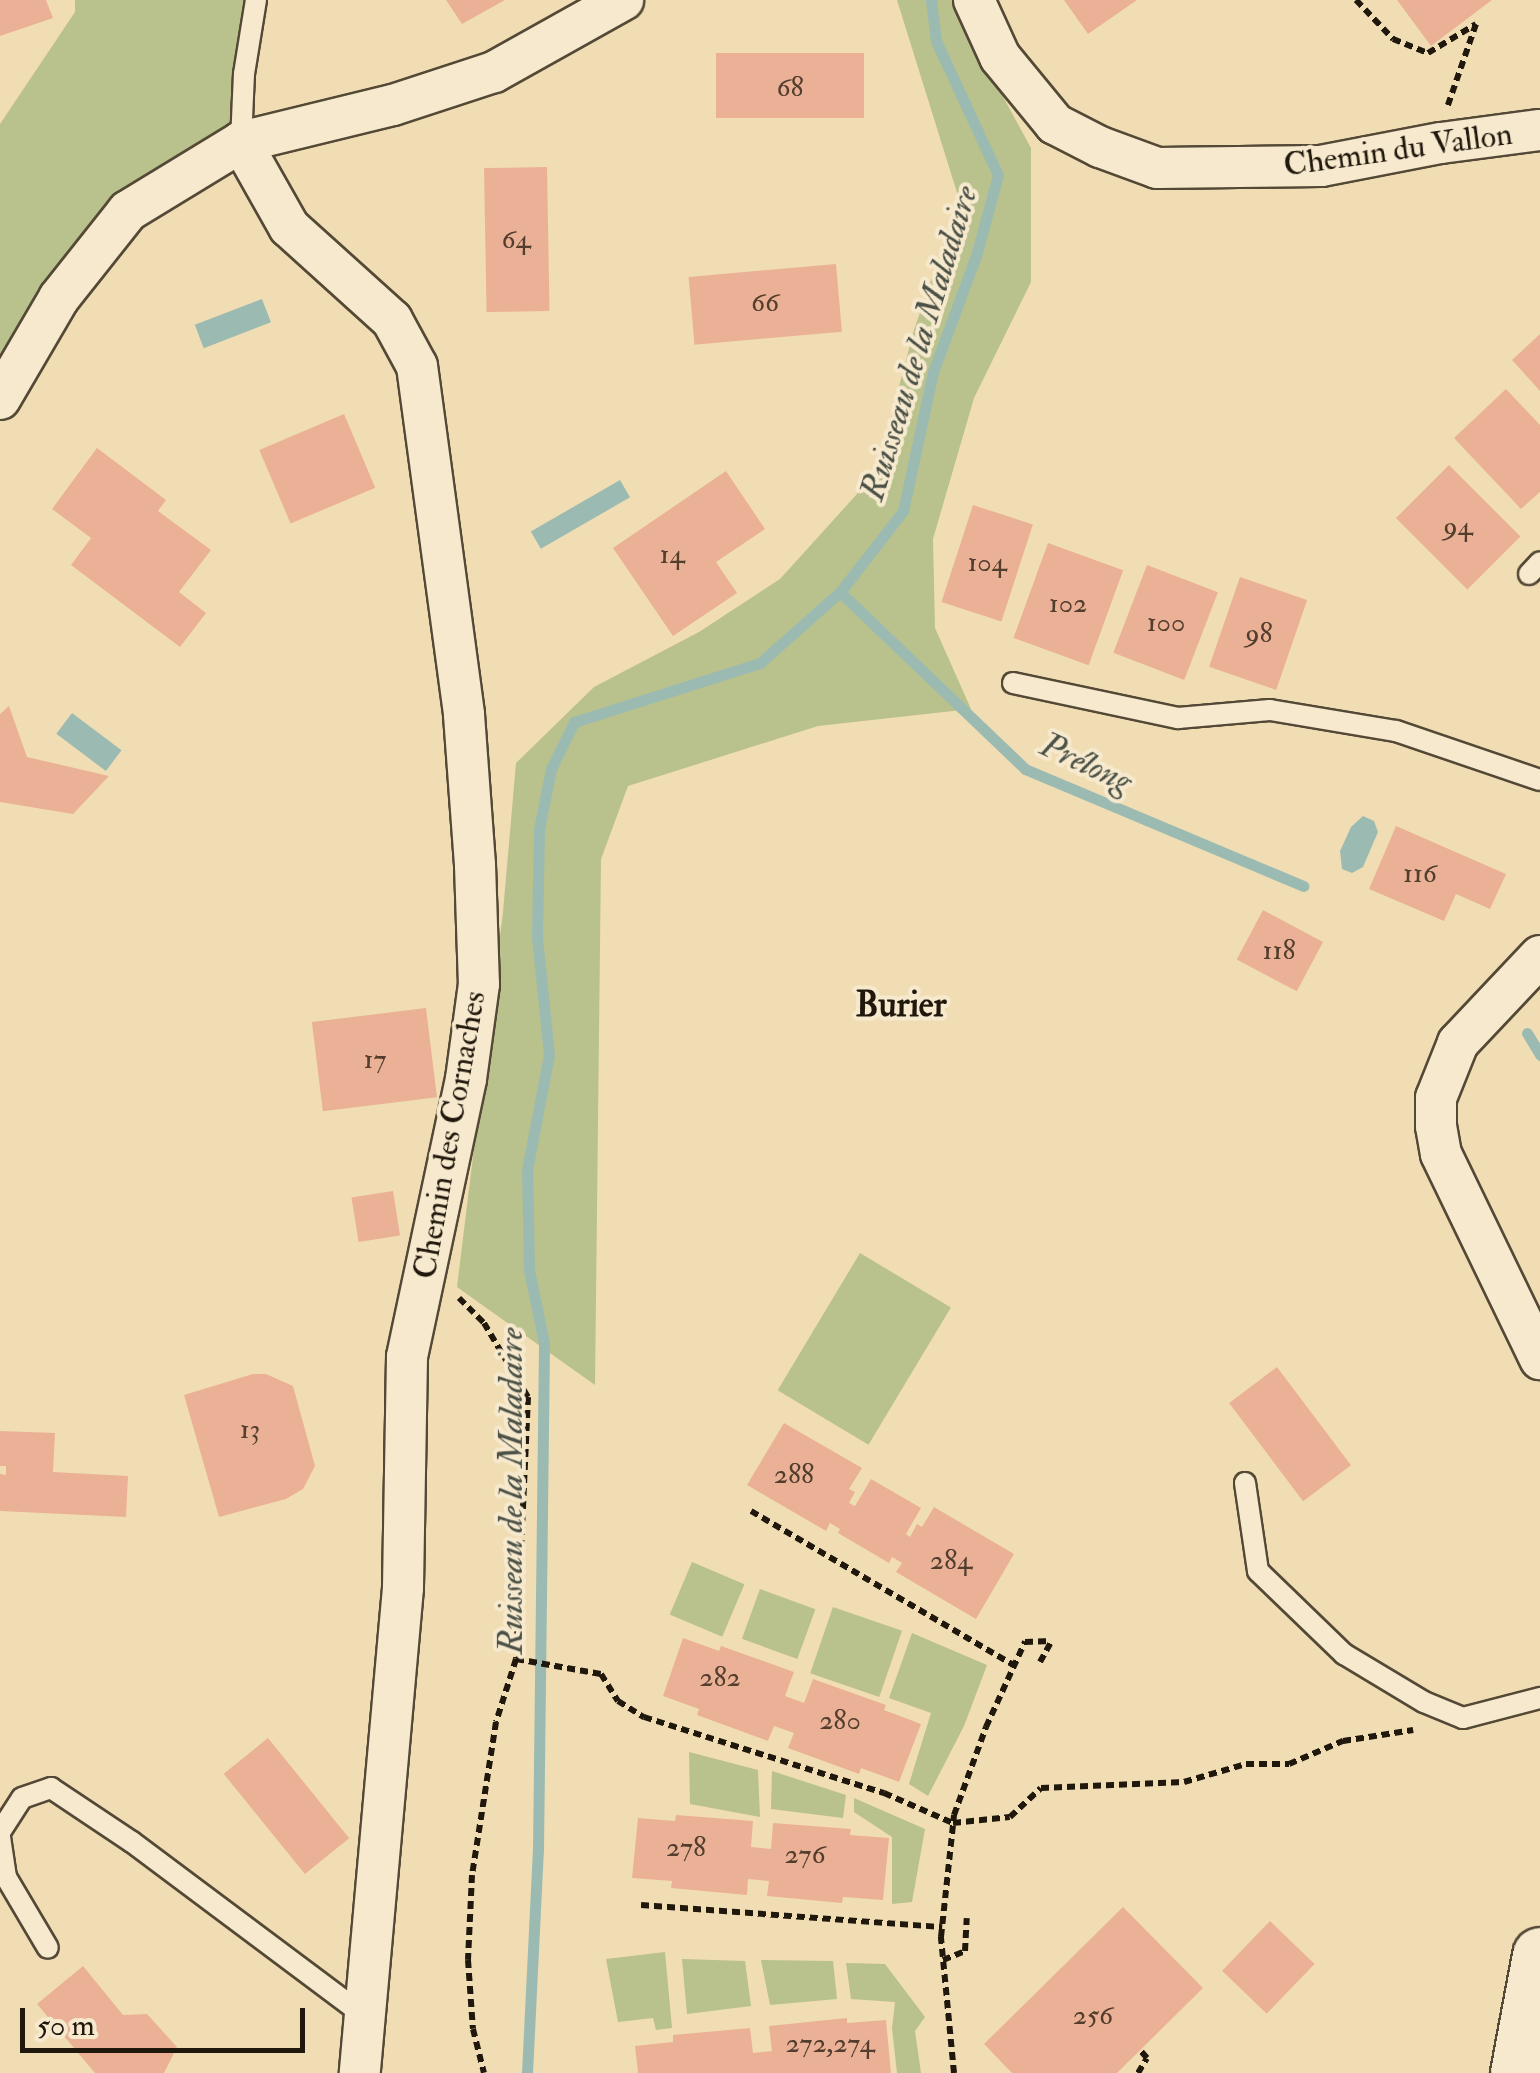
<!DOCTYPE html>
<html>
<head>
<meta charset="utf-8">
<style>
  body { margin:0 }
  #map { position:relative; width:1540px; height:2073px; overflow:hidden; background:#f1ddb3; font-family:"IM FELL Double Pica",serif }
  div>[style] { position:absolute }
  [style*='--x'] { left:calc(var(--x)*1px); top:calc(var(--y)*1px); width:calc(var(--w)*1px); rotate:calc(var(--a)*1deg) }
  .green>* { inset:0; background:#b9c18d; transform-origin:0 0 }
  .water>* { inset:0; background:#9bbbb2; transform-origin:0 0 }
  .stream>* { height:11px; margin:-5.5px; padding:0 5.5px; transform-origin:5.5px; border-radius:5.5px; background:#9bbbb2 }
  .building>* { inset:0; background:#ebb196; transform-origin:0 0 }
  .path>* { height:6px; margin-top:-3px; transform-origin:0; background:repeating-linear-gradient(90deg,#20180c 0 8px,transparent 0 13px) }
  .roads { filter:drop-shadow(2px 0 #544936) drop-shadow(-2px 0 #544936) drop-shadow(0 2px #544936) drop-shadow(0 -2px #544936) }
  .lane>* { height:20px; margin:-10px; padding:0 10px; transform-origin:10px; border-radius:10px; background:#f6e9ce }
  .street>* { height:40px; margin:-20px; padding:0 20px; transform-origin:20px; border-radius:20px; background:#f6e9ce }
  .secondary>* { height:55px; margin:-27.5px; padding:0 27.5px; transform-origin:27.5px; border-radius:27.5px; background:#f6e9ce }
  span { translate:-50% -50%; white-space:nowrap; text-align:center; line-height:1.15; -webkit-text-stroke:8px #f6e9ce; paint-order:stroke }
  .number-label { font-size:28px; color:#533e2e }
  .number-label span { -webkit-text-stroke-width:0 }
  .street-label { font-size:32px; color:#20180c }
  .water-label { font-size:35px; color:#4b5146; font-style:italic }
  .neighbourhood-label { font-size:35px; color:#20180c; font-weight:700 }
  .scale { position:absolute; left:20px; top:2008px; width:285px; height:45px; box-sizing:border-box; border:5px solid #20180c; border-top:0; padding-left:12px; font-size:30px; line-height:35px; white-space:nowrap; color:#20180c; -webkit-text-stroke:8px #f6e9ce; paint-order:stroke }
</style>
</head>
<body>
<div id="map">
  <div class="green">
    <div style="clip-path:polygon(75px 0,256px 0,241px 142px,128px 211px,0 399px,0 124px,75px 12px)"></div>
    <div style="clip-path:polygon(897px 0,963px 0,977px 49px,1031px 148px,1031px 282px,974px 398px,933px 539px,935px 628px,971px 709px,818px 726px,628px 786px,601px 859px,595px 1385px,457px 1287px,503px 912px,516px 763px,594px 687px,699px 632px,780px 579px,876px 473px,914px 330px,959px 199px)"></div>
    <div style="left:860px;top:1253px;width:106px;height:160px;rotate:31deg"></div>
    <div style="left:692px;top:1562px;width:57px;height:57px;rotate:23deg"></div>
    <div style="left:760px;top:1589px;width:59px;height:53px;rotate:20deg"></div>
    <div style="left:833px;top:1607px;width:73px;height:70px;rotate:19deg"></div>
    <div style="clip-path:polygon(912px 1633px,987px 1665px,964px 1726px,928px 1796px,909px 1784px,931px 1713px,889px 1698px)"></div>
    <div style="clip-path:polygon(689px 1752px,758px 1770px,760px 1817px,690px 1804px)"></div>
    <div style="clip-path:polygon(772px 1771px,846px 1795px,843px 1818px,771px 1809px)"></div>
    <div style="clip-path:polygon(854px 1798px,925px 1829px,912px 1902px,892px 1904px,892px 1837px,854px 1812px)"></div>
    <div style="clip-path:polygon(665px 1952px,672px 2028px,656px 2030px,653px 2018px,618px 2022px,606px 1959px)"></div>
    <div style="clip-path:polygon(682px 1959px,745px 1961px,751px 2006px,687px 2014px)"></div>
    <div style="clip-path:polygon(761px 1960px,833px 1961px,837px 1999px,770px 2005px)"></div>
    <div style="clip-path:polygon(846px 1963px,885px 1964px,925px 2017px,915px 2031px,921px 2073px,897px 2073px,892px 2028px,895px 2002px,851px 1999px)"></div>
  </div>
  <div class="water">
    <div style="left:262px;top:299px;width:25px;height:72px;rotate:69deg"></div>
    <div style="left:620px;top:480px;width:20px;height:103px;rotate:60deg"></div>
    <div style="left:72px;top:713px;width:62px;height:26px;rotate:37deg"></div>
    <div style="clip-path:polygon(1363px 816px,1374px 821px,1378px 832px,1363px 867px,1352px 873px,1342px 869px,1340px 851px,1351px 827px)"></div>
  </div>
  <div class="stream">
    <div style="--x:840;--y:592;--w:256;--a:43.7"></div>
    <div style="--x:1025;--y:769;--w:302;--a:22.8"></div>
    <div style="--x:1527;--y:1033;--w:26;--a:59"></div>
    <div style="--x:527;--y:2073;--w:223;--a:-87.2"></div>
    <div style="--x:538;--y:1850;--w:507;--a:-89.32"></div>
    <div style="--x:544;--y:1343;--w:75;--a:-101.6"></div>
    <div style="--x:529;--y:1270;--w:100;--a:-91.1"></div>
    <div style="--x:527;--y:1170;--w:117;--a:-79.2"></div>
    <div style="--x:549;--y:1055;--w:120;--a:-95.8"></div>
    <div style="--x:537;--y:936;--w:107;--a:-88.9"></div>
    <div style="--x:539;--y:829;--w:61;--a:-78.7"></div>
    <div style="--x:551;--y:769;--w:52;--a:-63.9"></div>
    <div style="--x:574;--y:722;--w:195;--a:-17.6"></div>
    <div style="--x:760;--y:663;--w:107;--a:-41.6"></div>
    <div style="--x:840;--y:592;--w:103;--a:-52.1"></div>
    <div style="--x:903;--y:511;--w:142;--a:-77.8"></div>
    <div style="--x:933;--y:372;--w:124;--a:-69.7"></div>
    <div style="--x:976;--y:256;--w:84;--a:-74.8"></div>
    <div style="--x:998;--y:175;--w:148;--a:-114.8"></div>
    <div style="--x:936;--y:41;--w:41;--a:-97"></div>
  </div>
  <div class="building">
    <div style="clip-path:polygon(0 0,46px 0,53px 18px,0 36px)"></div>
    <div style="clip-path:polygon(446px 0,505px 0,462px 24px)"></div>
    <div style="clip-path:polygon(1064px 0,1137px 0,1088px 34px)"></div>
    <div style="clip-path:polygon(1397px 0,1492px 0,1431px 46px)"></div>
    <div style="left:864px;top:53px;width:65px;height:148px;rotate:90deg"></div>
    <div style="left:547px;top:167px;width:144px;height:63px;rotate:89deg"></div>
    <div style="left:836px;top:264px;width:68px;height:148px;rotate:85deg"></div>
    <div style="clip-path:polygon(1540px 334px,1540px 391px,1512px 360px)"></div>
    <div style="clip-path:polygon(1506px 389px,1540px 425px,1540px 492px,1521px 509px,1454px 438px)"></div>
    <div style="left:344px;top:414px;width:80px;height:92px;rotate:67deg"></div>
    <div style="clip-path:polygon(97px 448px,166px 500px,158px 511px,211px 550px,179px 592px,206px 613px,180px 647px,71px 565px,91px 538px,52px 509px)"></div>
    <div style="left:1449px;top:465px;width:101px;height:75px;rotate:45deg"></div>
    <div style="clip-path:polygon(726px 471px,765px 529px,716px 562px,737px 593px,673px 636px,613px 548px)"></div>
    <div style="left:973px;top:505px;width:63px;height:102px;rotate:18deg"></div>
    <div style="left:1048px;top:543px;width:80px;height:101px;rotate:20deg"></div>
    <div style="left:1147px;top:565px;width:76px;height:94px;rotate:21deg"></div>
    <div style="left:1240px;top:577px;width:71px;height:95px;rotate:19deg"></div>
    <div style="clip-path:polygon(9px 706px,27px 757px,109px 776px,73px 814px,0 802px,0 714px)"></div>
    <div style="clip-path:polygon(1396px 826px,1506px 874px,1490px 909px,1456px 894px,1444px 921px,1369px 889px)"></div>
    <div style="left:1263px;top:910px;width:68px;height:56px;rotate:28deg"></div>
    <div style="left:426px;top:1008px;width:90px;height:115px;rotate:83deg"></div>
    <div style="left:393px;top:1191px;width:45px;height:42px;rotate:81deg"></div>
    <div style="left:1277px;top:1367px;width:123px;height:60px;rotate:53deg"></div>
    <div style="clip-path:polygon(253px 1374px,266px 1374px,293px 1386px,315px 1466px,303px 1489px,286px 1499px,219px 1517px,184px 1395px)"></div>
    <div style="clip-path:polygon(784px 1423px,862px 1468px,849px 1489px,855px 1492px,849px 1503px,855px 1506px,871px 1479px,921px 1508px,906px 1534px,910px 1537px,917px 1524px,922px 1527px,934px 1507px,1014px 1554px,976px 1619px,896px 1572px,902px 1563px,892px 1557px,889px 1563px,838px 1533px,840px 1529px,830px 1523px,826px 1531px,747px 1485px)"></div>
    <div style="clip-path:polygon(0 1431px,55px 1433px,53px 1472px,128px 1476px,126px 1517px,0 1511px,0 1474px,6px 1475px,6px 1466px,0 1466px)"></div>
    <div style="clip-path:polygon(683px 1638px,719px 1651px,721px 1646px,794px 1672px,785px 1696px,804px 1703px,813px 1679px,886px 1705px,884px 1710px,921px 1724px,899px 1782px,861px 1768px,859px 1774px,788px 1748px,794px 1733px,774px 1726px,768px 1741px,697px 1715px,699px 1709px,663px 1696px)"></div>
    <div style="left:268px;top:1738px;width:129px;height:57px;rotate:51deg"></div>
    <div style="clip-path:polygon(676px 1815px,753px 1821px,751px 1847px,771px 1849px,773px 1823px,851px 1829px,850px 1835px,889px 1838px,883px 1900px,843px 1897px,842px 1903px,767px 1896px,769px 1881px,748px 1879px,747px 1895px,671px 1888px,672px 1881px,632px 1878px,638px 1818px,675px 1821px)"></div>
    <div style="clip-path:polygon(1123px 1907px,1203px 1988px,1117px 2073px,1012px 2073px,984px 2044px)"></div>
    <div style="left:1270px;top:1921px;width:62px;height:69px;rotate:44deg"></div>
    <div style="clip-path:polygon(83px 1966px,123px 2015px,147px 2014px,177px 2047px,164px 2073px,95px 2073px,37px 2004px)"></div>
    <div style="clip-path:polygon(847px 2018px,847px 2023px,886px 2020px,891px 2073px,638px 2073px,635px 2046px,673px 2042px,673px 2035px,750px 2028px,753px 2053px,772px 2051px,769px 2026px)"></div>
  </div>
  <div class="path">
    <div style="--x:1356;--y:0;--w:54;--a:46.5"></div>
    <div style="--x:1393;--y:39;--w:38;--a:22"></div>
    <div style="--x:1428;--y:53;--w:56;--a:-31.1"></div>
    <div style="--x:1476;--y:24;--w:86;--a:109.1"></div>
    <div style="--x:459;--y:1298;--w:35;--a:45"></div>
    <div style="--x:484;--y:1323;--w:86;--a:59.3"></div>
    <div style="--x:528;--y:1397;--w:262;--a:92.6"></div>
    <div style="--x:516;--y:1659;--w:66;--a:107.6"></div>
    <div style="--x:496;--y:1722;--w:155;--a:98.9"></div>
    <div style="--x:472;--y:1875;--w:85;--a:92.7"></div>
    <div style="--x:468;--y:1960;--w:69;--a:85.9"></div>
    <div style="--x:473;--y:2029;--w:45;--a:76"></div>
    <div style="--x:751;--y:1511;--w:305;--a:30.4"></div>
    <div style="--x:516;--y:1659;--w:86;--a:10"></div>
    <div style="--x:601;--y:1674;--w:32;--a:58"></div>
    <div style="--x:618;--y:1701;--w:31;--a:32"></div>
    <div style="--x:644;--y:1717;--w:252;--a:17.6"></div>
    <div style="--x:884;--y:1793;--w:75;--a:23.5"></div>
    <div style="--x:953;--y:1823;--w:57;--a:-6"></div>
    <div style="--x:1010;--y:1817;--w:42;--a:-43.1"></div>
    <div style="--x:1041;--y:1788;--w:143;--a:-2.4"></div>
    <div style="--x:1184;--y:1782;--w:65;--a:-16.2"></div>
    <div style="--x:1246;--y:1764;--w:43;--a:0"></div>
    <div style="--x:1289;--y:1764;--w:59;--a:-23.1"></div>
    <div style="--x:1343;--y:1741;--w:71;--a:-8.9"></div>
    <div style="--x:1040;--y:1662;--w:23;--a:-61"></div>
    <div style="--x:641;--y:1905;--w:302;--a:4.2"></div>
    <div style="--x:943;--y:1960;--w:24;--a:-22"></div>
    <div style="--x:965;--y:1951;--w:33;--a:-87"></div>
    <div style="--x:954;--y:2073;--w:137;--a:-95.5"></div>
    <div style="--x:941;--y:1937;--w:123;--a:-83.9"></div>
    <div style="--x:954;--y:1815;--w:94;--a:-70"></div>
    <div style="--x:986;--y:1727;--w:94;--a:-65.4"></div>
    <div style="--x:1025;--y:1642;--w:26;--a:-2"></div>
    <div style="--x:1138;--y:2073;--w:17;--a:-59"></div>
    <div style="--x:1147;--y:2058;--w:11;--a:-131"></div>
  </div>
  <div class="roads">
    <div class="lane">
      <div style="--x:241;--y:142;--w:68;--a:-87.5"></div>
      <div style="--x:244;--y:74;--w:75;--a:-80.8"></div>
      <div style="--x:1529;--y:574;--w:16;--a:-47"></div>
      <div style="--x:1013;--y:683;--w:169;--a:12"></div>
      <div style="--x:1178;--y:718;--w:92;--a:-5"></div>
      <div style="--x:1270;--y:710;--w:128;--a:9.5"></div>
      <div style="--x:1396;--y:731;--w:152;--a:18.8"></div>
      <div style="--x:1245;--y:1483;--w:89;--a:81.6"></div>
      <div style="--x:1258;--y:1571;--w:120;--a:44"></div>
      <div style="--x:1344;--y:1654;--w:93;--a:31"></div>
      <div style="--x:1424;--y:1702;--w:42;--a:22.3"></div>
      <div style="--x:1463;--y:1718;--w:80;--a:-14.6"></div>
      <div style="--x:0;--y:1832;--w:40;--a:-57.1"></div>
      <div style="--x:22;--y:1798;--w:31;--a:-19"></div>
      <div style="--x:51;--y:1788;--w:97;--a:33.7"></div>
      <div style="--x:132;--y:1842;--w:291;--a:36.8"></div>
      <div style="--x:0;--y:1837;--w:40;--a:81.5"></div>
      <div style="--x:6;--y:1877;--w:82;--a:59.4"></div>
    </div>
    <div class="street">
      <div style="--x:974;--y:0;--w:63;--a:65.5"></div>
      <div style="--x:1000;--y:57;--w:87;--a:50.6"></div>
      <div style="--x:1055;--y:124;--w:51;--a:27.1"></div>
      <div style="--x:1100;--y:147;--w:61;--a:20.2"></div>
      <div style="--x:1157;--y:168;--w:164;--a:-0.7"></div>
      <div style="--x:1321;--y:166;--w:122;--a:-10.9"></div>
      <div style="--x:1441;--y:143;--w:100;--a:-7.5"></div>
      <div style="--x:241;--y:142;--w:98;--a:60.5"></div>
      <div style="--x:289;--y:227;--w:139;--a:42.1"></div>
      <div style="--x:392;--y:320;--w:52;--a:61.5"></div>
      <div style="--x:417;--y:366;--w:352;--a:82.3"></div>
      <div style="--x:464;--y:715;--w:150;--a:85.8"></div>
      <div style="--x:475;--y:865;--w:119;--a:88.1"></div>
      <div style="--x:479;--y:984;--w:96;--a:97.8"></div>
      <div style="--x:466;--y:1079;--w:284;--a:102"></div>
      <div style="--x:407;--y:1357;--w:231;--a:91"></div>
      <div style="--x:403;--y:1588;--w:487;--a:95.1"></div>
      <div style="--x:0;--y:399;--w:117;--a:-59.7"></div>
      <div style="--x:59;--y:298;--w:111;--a:-51.6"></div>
      <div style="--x:128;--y:211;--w:132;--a:-31.4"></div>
      <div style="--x:241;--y:142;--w:156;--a:-13.7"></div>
      <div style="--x:393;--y:105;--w:106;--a:-18.1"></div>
      <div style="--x:494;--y:72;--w:148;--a:-29.2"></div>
      <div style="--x:1540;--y:956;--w:120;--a:133.3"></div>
      <div style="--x:1458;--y:1043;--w:59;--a:111.8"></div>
      <div style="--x:1436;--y:1098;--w:28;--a:90"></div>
      <div style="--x:1436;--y:1126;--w:28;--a:80"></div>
      <div style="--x:1441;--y:1154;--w:228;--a:64.2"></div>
    </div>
    <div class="secondary">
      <div style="--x:1518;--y:2073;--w:120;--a:-79.4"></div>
    </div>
  </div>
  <div class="number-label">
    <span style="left:790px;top:88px">68</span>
    <span style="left:516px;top:240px">64</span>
    <span style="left:765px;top:303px">66</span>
    <span style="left:1458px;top:527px">94</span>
    <span style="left:672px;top:555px">14</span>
    <span style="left:987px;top:563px">104</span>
    <span style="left:1068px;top:604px">102</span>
    <span style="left:1166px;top:623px">100</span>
    <span style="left:1259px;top:634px">98</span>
    <span style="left:1420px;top:874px">116</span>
    <span style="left:1279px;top:951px">118</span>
    <span style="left:375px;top:1060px">17</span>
    <span style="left:250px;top:1430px">13</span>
    <span style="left:794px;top:1475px">288</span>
    <span style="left:951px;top:1561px">284</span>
    <span style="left:720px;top:1678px">282</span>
    <span style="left:840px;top:1721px">280</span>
    <span style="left:686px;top:1848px">278</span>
    <span style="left:805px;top:1855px">276</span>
    <span style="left:1093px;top:2016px">256</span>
    <span style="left:830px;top:2044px">272,274</span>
  </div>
  <div class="street-label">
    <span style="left:1398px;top:150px;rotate:-8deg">Chemin du Vallon</span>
    <span style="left:450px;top:1135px;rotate:-80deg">Chemin des Cornaches</span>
  </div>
  <div class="water-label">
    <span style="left:919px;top:343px;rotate:-73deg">Ruisseau de la Maladaire</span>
    <span style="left:1086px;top:763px;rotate:25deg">Prélong</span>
    <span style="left:511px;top:1491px;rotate:-90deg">Ruisseau de la Maladaire</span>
  </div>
  <div class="neighbourhood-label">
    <span style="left:901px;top:1005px">Burier</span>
  </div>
  <div class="scale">50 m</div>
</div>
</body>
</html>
